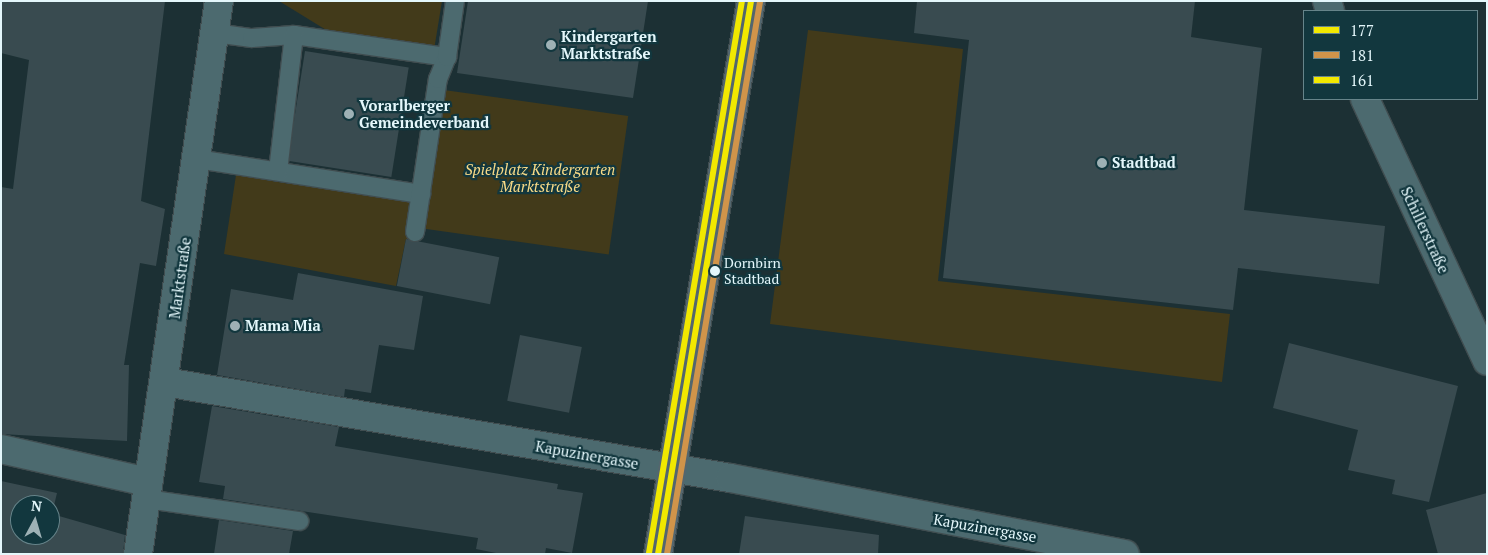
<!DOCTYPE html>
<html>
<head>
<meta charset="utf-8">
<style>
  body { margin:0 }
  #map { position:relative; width:1488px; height:555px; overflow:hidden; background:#1c3034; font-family:"PT Serif",serif }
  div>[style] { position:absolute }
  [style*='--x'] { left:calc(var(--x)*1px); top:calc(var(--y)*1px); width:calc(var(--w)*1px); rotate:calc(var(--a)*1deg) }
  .green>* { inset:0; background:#423a1a; transform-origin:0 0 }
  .building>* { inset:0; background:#394b50; transform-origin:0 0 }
  .roads { filter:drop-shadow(1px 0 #404d50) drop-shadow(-1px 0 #404d50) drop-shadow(0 1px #404d50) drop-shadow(0 -1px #404d50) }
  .service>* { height:18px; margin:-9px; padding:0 9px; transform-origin:9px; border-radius:9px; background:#4c6a6f }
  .minor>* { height:28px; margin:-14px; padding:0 14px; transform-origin:14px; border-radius:14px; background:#4c6a6f }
  .tertiary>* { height:28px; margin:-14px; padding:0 14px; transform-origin:14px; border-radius:14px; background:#4c6a6f }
  .primary>* { height:28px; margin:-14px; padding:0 14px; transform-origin:14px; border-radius:14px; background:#53666e }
  .bus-1>* { height:6px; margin:-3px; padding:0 3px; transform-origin:3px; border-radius:3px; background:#f1e800 }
  .bus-2>* { height:6px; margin:-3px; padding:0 3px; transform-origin:3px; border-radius:3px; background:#d0944a }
  .bus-3>* { height:6px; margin:-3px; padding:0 3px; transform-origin:3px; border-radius:3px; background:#f1e800 }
  .dots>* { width:14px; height:14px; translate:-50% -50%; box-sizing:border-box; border:2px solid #12373e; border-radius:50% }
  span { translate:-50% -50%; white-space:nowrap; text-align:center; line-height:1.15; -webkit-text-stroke:4.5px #12373e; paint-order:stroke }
  .bus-label { font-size:14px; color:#e4f7fb }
  .left { translate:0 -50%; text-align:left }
  .poi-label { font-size:15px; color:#e4f7fb; font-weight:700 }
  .park-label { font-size:15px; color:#f8da87; font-style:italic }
  .street-label { font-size:15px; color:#e4f7fb }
  .frame { position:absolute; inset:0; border:2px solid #e4f7fb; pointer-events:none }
  .legend { position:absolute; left:1303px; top:10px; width:175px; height:90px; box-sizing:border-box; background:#12373e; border:1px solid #66848a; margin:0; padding:6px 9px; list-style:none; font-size:15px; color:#e4f7fb }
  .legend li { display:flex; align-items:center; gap:10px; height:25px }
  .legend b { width:25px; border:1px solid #66848a }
  .north { position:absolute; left:10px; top:495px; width:50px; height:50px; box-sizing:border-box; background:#12373e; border:1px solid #66848a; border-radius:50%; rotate:6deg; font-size:14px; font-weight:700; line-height:20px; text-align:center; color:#e4f7fb }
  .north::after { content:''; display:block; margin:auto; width:18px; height:22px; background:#9eb1b5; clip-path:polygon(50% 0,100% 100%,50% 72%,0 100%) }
</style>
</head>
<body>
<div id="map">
  <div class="green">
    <div style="clip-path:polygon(279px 1px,442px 1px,434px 50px,336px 36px)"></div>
    <div style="clip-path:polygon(808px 30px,963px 49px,938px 281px,1230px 314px,1222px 382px,770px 324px)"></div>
    <div style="left:444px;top:90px;width:186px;height:140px;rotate:8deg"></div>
    <div style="clip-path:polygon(291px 174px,421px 194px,412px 240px,406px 239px,396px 286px,224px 254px,236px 175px,290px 184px)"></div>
  </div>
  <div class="building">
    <div style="clip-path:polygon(1px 1px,165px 1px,141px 201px,165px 209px,156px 266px,140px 263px,124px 365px,129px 365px,127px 441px,1px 434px,1px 187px,13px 189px,29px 60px,1px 53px)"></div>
    <div style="clip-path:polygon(468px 1px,648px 1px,633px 98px,457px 73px)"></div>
    <div style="clip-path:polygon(917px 1px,1195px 1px,1191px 37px,1262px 48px,1244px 210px,1385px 226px,1379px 284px,1238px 268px,1233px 310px,943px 278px,969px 40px,914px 33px)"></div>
    <div style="left:305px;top:51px;width:105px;height:111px;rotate:9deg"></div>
    <div style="left:406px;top:239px;width:95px;height:48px;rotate:11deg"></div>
    <div style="clip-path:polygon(298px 273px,423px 296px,414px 350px,379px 345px,371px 393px,345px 389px,344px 397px,217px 375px,231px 289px,293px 300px)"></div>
    <div style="left:520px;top:335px;width:63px;height:67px;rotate:11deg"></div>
    <div style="clip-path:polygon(1289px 343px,1458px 386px,1429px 502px,1392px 494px,1395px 480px,1348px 470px,1358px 430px,1273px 408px)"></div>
    <div style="clip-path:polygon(212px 406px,339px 427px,335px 446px,558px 484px,557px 489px,583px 493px,572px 553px,546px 548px,545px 554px,501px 554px,476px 549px,478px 538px,223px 499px,225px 486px,199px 482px)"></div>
    <div style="clip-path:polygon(evenodd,1px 481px,57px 493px,52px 514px,125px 535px,123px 554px,1px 554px,1px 481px,20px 505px,50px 505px,50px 535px,20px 535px,20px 505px)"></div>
    <div style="clip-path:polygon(1487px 493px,1487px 554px,1438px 554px,1426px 510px)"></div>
    <div style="clip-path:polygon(745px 516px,879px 535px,878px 554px,739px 554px)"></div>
    <div style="clip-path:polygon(219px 520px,293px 531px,289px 554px,214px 554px)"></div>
  </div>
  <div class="roads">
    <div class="service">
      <div style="--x:215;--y:33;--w:37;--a:8"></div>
      <div style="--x:252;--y:38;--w:42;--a:-4.1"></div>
      <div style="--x:294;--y:35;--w:155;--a:8.2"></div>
      <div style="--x:197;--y:159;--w:227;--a:8.9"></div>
      <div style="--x:278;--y:171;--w:137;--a:-83.3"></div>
      <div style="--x:415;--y:232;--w:155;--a:-81.5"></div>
      <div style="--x:438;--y:79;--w:24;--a:-68"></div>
      <div style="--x:447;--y:57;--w:57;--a:-81.9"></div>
      <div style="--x:146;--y:499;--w:155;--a:8.2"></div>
    </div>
    <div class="minor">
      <div style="--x:165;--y:382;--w:573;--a:9.64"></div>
      <div style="--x:730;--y:478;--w:402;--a:10.9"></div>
      <div style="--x:1;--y:449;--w:151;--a:12.7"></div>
      <div style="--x:138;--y:554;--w:559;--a:-81.67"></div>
    </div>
    <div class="tertiary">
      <div style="--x:1327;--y:1;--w:10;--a:73"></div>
      <div style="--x:1365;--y:99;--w:289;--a:65"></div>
    </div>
    <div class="primary">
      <div style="--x:658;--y:554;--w:561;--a:-80.45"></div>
    </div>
  </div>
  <div class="bus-1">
    <div style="--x:658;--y:554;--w:561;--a:-80.45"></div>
  </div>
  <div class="bus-2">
    <div style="--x:667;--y:554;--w:560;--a:-80.44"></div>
  </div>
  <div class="bus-3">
    <div style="--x:649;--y:553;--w:560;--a:-80.44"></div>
  </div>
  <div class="dots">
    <div style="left:551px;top:45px;background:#9eb1b5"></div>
    <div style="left:349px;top:114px;background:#9eb1b5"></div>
    <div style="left:1102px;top:163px;background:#9eb1b5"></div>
    <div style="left:715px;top:271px;background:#e4f7fb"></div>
    <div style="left:235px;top:326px;background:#9eb1b5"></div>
  </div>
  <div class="bus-label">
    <span class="left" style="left:724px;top:271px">Dornbirn<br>Stadtbad</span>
  </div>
  <div class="poi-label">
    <span class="left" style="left:561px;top:45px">Kindergarten<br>Marktstraße</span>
    <span class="left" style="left:359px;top:114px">Vorarlberger<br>Gemeindeverband</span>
    <span class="left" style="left:1112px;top:163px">Stadtbad</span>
    <span class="left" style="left:245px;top:326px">Mama Mia</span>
  </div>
  <div class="park-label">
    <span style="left:540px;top:178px">Spielplatz Kindergarten<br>Marktstraße</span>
  </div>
  <div class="street-label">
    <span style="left:1425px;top:230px;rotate:65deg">Schillerstraße</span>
    <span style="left:180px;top:278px;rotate:-82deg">Marktstraße</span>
    <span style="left:587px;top:455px;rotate:10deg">Kapuzinergasse</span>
    <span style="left:985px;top:528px;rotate:10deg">Kapuzinergasse</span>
  </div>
  <div class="frame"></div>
  <ul class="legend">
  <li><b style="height:6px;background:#f1e800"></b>177</li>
  <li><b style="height:6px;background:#d0944a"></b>181</li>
  <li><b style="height:6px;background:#f1e800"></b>161</li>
  </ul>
  <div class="north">N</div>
</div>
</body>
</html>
